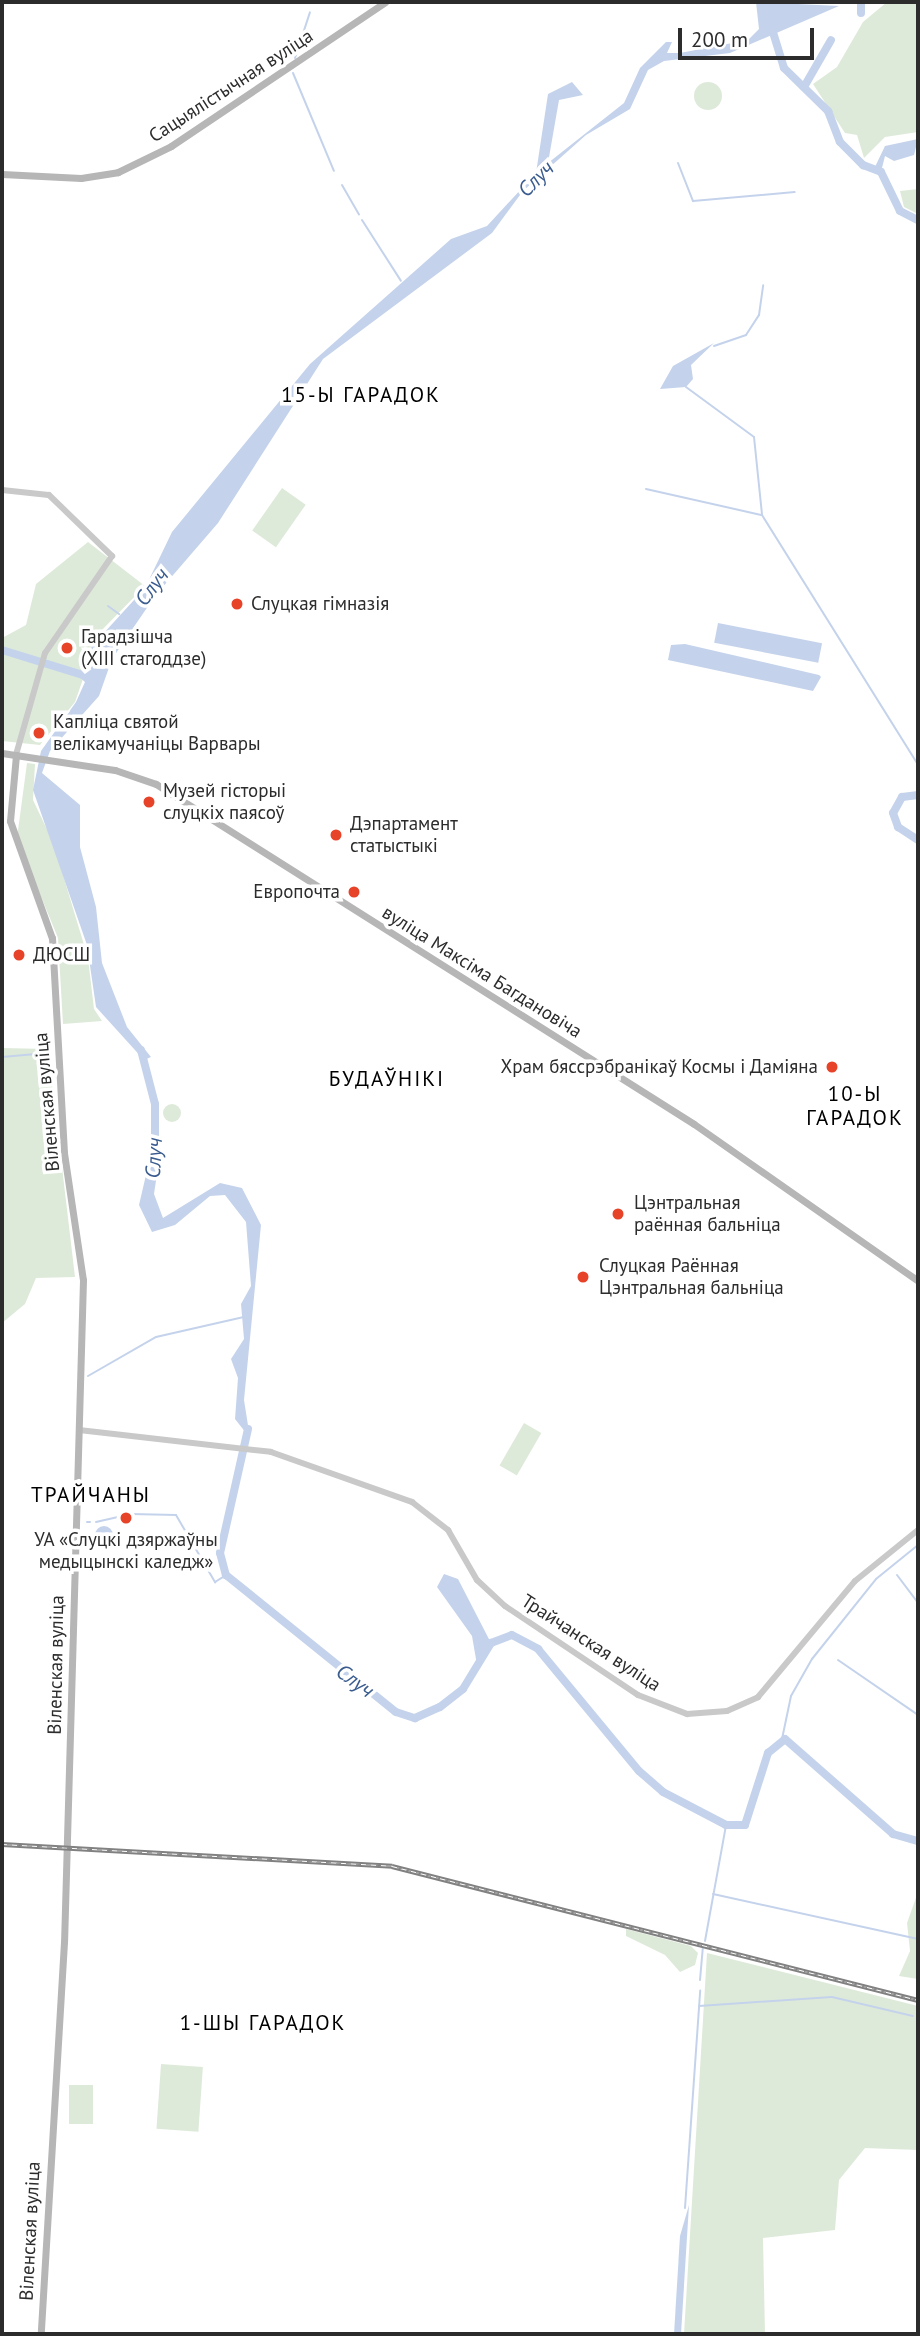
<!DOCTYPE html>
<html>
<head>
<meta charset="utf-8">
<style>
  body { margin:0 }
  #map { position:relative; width:920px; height:2336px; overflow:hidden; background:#fff; font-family:"PT Sans",sans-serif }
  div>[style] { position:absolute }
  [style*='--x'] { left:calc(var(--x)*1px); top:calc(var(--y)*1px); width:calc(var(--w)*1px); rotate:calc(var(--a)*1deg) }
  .green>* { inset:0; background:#deead9; transform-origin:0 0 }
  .round { border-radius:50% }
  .water>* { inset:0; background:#c4d3eb; transform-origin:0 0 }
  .stream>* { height:2px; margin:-1px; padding:0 1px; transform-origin:1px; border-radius:1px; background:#c4d3eb }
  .river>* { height:8px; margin:-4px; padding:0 4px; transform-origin:4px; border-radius:4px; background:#c4d3eb }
  .tertiary>* { height:6px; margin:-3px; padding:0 3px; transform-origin:3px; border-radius:3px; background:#c9c9c9 }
  .secondary>* { height:7px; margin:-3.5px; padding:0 3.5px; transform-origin:3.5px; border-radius:3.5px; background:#b6b6b6 }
  .rail>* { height:4.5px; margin-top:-2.25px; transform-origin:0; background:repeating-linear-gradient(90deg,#fff 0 5px,#818181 0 10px); box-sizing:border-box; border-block:2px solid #818181 }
  .dots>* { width:19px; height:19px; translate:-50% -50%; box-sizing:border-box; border:4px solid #fff; border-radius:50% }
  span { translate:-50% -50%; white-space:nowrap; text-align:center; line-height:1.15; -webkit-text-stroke:7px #fff; paint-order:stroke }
  .street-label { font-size:19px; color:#2c2c2c }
  .poi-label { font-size:19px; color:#2c2c2c }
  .left { translate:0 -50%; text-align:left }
  .right { translate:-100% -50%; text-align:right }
  .water-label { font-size:21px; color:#3a5c8e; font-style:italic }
  .neighbourhood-label { font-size:21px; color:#000; letter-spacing:2px }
  .frame { position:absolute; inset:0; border:4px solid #2c2c2c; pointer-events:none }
  .scale { position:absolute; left:678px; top:28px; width:136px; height:32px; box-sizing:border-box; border:4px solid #2c2c2c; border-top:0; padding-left:9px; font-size:21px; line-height:24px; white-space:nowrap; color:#2c2c2c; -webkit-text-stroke:5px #fff; paint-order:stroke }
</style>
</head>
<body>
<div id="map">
  <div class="green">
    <div style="clip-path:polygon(887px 2px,918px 2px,918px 132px,885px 137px,864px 158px,857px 135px,845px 133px,813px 84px,837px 67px,863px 22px)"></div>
    <div class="round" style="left:694px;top:82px;width:28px;height:28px"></div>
    <div style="clip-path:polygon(918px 189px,918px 214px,904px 207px,900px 191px)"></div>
    <div style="left:282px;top:488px;width:29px;height:52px;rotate:35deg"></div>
    <div style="clip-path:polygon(88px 542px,145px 586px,99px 633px,75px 702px,40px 745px,2px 741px,2px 638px,26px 625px,36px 584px)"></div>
    <div style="clip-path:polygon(27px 763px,35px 764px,33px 800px,53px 842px,88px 958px,94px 1009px,102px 1021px,63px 1024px,58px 938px,17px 838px)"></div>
    <div style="clip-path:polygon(2px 1048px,48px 1049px,75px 1277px,36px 1278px,25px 1304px,2px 1323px)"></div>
    <div class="round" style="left:163px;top:1104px;width:18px;height:18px"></div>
    <div style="left:524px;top:1423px;width:20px;height:49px;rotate:30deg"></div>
    <div style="clip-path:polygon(918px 1892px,918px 1979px,899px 1976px,910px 1951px,907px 1923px)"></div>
    <div style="clip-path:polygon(626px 1929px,691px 1946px,698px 1953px,695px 1965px,680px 1972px,665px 1955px,626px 1936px)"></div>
    <div style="clip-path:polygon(707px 1953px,918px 2006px,918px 2150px,865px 2148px,839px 2180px,835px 2230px,763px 2238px,765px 2334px,684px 2334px)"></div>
    <div style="left:161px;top:2064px;width:42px;height:65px;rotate:4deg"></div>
    <div style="left:69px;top:2085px;width:24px;height:39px"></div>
  </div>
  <div class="water">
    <div style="clip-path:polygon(756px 2px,839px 6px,730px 53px,664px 61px,648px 70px,630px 109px,586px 135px,523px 191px,492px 233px,323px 359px,218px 523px,155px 596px,112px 659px,99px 696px,50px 751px,42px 773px,80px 805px,80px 847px,96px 907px,102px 963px,127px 1027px,151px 1057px,144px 1060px,96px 1007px,87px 945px,33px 790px,41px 751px,76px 702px,85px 682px,78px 676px,87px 670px,92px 646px,145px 588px,172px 532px,310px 364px,451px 239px,487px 226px,536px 173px,548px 94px,572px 82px,583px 95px,559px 100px,548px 163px,624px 103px,640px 68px,666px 42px,672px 42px,667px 53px,680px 53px,748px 40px,759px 29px)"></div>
    <div style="clip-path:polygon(918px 139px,914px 155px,894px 161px,885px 156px,881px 172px,874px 169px,885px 146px)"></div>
    <div style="clip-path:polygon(714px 343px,691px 365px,693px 379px,686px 387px,660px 389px,673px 366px)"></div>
    <div style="left:718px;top:623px;width:106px;height:20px;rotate:11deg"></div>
    <div style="clip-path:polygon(685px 644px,819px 675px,821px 677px,813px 691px,668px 660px,671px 645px)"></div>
    <div style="clip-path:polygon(159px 1161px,154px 1194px,163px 1218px,220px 1183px,242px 1188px,261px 1225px,244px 1400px,250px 1438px,235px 1419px,238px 1378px,231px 1359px,244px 1339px,241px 1304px,251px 1286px,246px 1222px,225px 1195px,210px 1196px,175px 1225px,152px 1232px,139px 1205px,149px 1162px)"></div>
    <div class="round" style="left:95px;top:1526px;width:18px;height:18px"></div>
    <div style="clip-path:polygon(444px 1574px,458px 1579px,491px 1643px,477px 1665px,472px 1636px,437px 1587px)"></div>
    <div style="clip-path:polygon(689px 2205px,681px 2334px,674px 2334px,680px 2236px)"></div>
  </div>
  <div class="stream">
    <div style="--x:295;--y:58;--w:48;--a:-71.9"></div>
    <div style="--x:293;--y:73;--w:106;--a:67.3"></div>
    <div style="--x:678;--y:163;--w:41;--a:68.5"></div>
    <div style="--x:693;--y:201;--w:102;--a:-5"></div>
    <div style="--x:342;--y:185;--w:34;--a:60"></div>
    <div style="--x:362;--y:220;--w:72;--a:57.4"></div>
    <div style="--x:714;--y:346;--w:34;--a:-19"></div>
    <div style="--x:746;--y:335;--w:24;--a:-57"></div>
    <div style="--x:759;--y:315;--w:30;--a:-82"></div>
    <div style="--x:686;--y:387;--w:84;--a:36.3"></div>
    <div style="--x:754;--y:437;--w:78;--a:84.1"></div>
    <div style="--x:762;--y:515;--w:295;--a:58"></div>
    <div style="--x:646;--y:489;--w:118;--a:12.7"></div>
    <div style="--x:108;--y:606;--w:14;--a:36"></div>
    <div style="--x:2;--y:1057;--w:34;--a:-5"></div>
    <div style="--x:88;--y:1376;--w:78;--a:-29.8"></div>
    <div style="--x:156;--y:1337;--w:90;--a:-12.8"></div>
    <div style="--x:87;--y:1522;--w:3;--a:0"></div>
    <div style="--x:96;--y:1522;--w:36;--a:-13"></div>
    <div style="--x:131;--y:1514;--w:45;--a:1.3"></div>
    <div style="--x:176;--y:1515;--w:78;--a:59.8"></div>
    <div style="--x:215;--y:1582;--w:13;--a:-32"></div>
    <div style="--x:897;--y:1575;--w:35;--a:53"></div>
    <div style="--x:838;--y:1660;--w:97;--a:34.5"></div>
    <div style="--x:782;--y:1739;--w:44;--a:-78.2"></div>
    <div style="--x:791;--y:1696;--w:43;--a:-60.4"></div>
    <div style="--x:812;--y:1659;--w:102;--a:-51.3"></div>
    <div style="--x:876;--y:1579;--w:54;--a:-39"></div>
    <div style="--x:713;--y:1894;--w:210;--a:12.4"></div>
    <div style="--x:705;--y:1941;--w:118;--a:-79.7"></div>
    <div style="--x:700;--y:1980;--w:32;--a:-85"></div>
    <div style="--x:699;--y:2006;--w:133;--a:-3.9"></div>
    <div style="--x:832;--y:1997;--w:83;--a:13.2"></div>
    <div style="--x:685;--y:2208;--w:218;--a:-86"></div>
  </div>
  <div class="river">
    <div style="--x:861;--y:13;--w:11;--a:-90"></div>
    <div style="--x:772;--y:29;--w:41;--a:72.9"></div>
    <div style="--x:784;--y:68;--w:62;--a:44.3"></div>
    <div style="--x:828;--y:111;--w:33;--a:69"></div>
    <div style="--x:840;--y:142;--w:33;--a:45"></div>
    <div style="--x:863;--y:165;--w:19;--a:21"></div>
    <div style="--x:881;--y:172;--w:43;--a:64"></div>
    <div style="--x:900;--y:211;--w:20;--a:27"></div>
    <div style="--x:804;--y:87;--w:54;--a:-60.1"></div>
    <div style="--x:2;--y:650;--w:91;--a:17.2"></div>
    <div style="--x:918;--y:795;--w:16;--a:173"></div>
    <div style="--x:902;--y:797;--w:18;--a:119"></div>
    <div style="--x:893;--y:813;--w:15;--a:70"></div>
    <div style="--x:898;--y:827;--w:24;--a:33"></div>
    <div style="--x:141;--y:1050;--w:56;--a:75.5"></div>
    <div style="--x:155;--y:1104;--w:66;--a:90"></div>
    <div style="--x:248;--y:1429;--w:127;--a:102.7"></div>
    <div style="--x:220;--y:1553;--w:23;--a:75"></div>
    <div style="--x:226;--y:1575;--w:218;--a:38.9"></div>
    <div style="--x:396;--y:1712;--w:20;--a:18"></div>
    <div style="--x:415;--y:1718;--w:27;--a:-24"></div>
    <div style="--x:440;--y:1707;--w:29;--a:-38"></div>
    <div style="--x:463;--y:1689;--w:54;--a:-58.7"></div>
    <div style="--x:491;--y:1643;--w:22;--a:-21"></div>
    <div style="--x:512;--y:1635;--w:30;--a:28"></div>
    <div style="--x:538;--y:1649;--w:158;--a:50.4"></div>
    <div style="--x:639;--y:1771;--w:32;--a:41"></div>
    <div style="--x:663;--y:1792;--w:71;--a:27.6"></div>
    <div style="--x:726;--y:1825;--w:19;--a:0"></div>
    <div style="--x:745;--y:1825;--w:76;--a:-72.3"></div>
    <div style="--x:768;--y:1753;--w:22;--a:-39"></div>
    <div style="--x:785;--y:1739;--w:144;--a:41.3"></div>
    <div style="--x:893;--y:1834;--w:26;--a:16"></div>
  </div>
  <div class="tertiary">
    <div style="--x:2;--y:490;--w:47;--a:6.1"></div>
    <div style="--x:49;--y:495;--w:88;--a:44.1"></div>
    <div style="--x:112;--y:556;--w:118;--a:124.6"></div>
    <div style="--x:45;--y:653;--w:106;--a:105.9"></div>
    <div style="--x:79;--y:1430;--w:193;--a:6.5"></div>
    <div style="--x:271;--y:1452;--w:150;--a:19.5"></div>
    <div style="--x:412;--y:1502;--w:46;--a:37.9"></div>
    <div style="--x:448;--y:1530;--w:58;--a:59.9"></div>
    <div style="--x:477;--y:1580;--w:38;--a:43"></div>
    <div style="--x:505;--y:1606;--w:160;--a:33.8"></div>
    <div style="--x:638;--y:1695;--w:53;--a:21.2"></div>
    <div style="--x:687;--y:1714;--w:40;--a:-4.3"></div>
    <div style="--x:727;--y:1711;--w:34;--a:-24"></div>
    <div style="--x:758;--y:1697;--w:151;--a:-50.1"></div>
    <div style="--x:855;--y:1581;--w:81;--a:-39"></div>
  </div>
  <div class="secondary">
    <div style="--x:2;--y:174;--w:79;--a:2.9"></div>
    <div style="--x:81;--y:178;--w:37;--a:-9"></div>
    <div style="--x:118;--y:172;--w:59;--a:-26.1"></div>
    <div style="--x:171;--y:146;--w:258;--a:-33.9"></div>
    <div style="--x:2;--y:753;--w:114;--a:8.6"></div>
    <div style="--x:115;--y:770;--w:43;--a:18.9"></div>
    <div style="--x:156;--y:784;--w:636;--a:32.29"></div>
    <div style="--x:694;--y:1124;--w:274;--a:35"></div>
    <div style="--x:16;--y:755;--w:66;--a:95.2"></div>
    <div style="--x:10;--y:821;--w:124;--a:70.3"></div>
    <div style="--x:52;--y:938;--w:215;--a:86.8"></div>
    <div style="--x:64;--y:1153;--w:128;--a:81.5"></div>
    <div style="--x:83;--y:1280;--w:662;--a:91.64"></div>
    <div style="--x:64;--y:1942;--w:393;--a:93.4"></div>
  </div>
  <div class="rail">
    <div style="--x:2;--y:1844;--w:391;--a:3.2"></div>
    <div style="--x:392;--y:1866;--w:543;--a:14.29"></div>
  </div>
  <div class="dots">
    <div style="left:237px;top:604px;background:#e74329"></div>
    <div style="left:67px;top:648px;background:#e74329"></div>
    <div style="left:39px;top:733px;background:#e74329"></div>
    <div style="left:149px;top:802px;background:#e74329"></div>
    <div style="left:336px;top:835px;background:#e74329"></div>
    <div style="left:354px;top:892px;background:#e74329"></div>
    <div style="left:19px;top:955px;background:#e74329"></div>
    <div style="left:832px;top:1067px;background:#e74329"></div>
    <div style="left:618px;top:1214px;background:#e74329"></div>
    <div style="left:583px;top:1277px;background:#e74329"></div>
    <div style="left:126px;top:1518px;background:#e74329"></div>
  </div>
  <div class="street-label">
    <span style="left:231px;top:86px;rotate:-33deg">Сацыялістычная вуліца</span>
    <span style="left:482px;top:972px;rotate:32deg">вуліца Максіма Багдановіча</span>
    <span style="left:47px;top:1102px;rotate:-95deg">Віленская вуліца</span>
    <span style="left:591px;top:1643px;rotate:33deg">Трайчанская вуліца</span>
    <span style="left:56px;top:1665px;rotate:-89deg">Віленская вуліца</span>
    <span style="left:30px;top:2231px;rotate:-87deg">Віленская вуліца</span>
  </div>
  <div class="poi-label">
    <span class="left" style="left:251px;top:604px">Слуцкая гімназія</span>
    <span class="left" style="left:81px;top:648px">Гарадзішча<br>(XIII стагоддзе)</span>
    <span class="left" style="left:53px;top:733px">Капліца святой<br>велікамучаніцы Варвары</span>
    <span class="left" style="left:163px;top:802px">Музей гісторыі<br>слуцкіх паясоў</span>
    <span class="left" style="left:350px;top:835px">Дэпартамент<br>статыстыкі</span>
    <span class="right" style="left:340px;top:892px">Европочта</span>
    <span class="left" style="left:33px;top:955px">ДЮСШ</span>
    <span class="right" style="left:818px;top:1067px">Храм бяссрэбранікаў Космы і Даміяна</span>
    <span class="left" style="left:634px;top:1214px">Цэнтральная<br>раённая бальніца</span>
    <span class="left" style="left:599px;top:1277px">Слуцкая Раённая<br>Цэнтральная бальніца</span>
    <span style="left:126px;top:1551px">УА «Слуцкі дзяржаўны<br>медыцынскі каледж»</span>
  </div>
  <div class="water-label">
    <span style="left:536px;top:179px;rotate:-45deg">Случ</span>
    <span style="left:152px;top:587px;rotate:-53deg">Случ</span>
    <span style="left:154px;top:1158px;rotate:-87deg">Случ</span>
    <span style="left:355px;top:1681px;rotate:36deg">Случ</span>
  </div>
  <div class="neighbourhood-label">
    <span style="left:361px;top:395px">15-Ы ГАРАДОК</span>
    <span style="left:387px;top:1079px">БУДАЎНІКІ</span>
    <span style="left:855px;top:1106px">10-Ы<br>ГАРАДОК</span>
    <span style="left:91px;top:1495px">ТРАЙЧАНЫ</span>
    <span style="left:263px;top:2023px">1-ШЫ ГАРАДОК</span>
  </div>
  <div class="frame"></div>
  <div class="scale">200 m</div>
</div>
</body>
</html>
